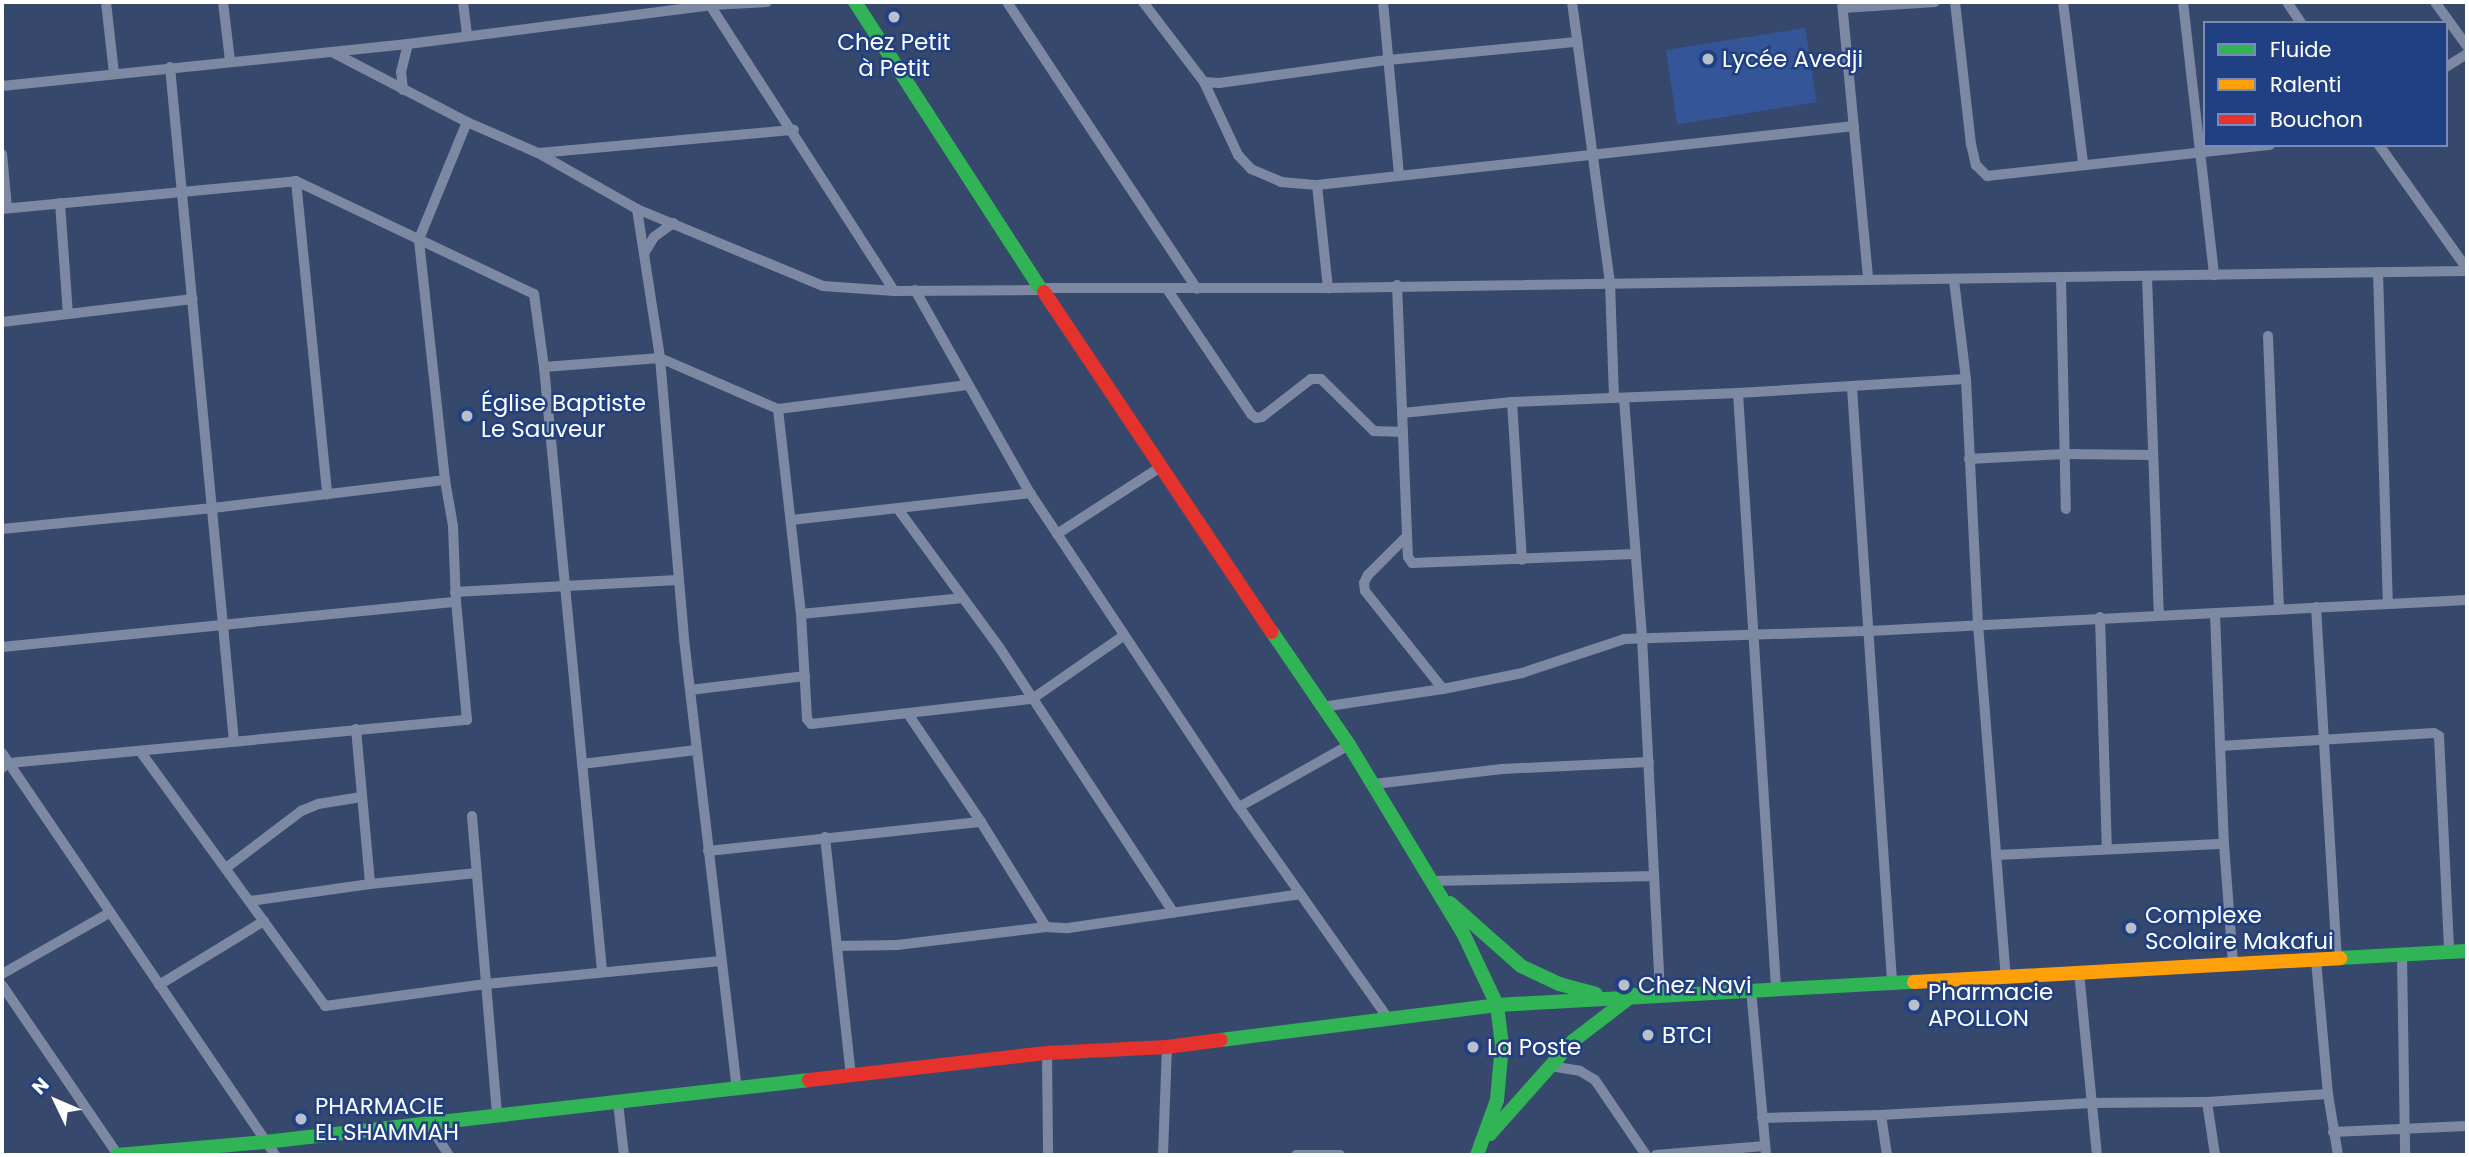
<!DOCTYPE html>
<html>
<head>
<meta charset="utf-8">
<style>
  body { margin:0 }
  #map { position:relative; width:2469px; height:1157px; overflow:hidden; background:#37486d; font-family:Poppins,sans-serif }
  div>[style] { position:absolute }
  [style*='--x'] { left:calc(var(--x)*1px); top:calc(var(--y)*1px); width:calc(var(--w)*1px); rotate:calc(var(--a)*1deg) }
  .green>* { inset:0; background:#345699; transform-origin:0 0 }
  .street>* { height:10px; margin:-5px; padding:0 5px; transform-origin:5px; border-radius:5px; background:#7d89a3 }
  .fast>* { height:14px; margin:-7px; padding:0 7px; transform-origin:7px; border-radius:7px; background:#30b455 }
  .slow>* { height:14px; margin:-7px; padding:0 7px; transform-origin:7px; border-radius:7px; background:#ff9f0a }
  .jam>* { height:14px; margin:-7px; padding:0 7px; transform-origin:7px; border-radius:7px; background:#e5322d }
  .dots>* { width:19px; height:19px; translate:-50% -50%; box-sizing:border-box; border:4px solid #214083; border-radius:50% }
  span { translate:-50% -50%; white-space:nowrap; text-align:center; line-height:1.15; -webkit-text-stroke:5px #214083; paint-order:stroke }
  .poi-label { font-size:23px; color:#fff }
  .left { translate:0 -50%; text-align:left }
  .frame { position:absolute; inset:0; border:4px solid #fff; pointer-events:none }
  .legend { position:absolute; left:2203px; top:21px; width:245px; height:126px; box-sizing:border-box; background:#214083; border:2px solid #7a8cb5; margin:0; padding:9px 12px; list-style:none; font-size:21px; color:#fff }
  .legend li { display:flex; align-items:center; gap:14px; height:35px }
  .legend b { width:35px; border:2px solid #7a8cb5 }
  .north { position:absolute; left:21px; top:1066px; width:70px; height:70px; -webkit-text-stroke:5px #214083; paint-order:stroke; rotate:314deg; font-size:19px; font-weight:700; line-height:28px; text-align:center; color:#fff }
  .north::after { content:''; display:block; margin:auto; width:24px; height:32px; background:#fff; clip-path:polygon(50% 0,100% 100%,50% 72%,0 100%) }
</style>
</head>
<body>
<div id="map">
  <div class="green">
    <div style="left:1805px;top:28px;width:75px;height:141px;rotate:81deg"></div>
  </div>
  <div class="street">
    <div style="--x:106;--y:2;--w:71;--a:83.6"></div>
    <div style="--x:223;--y:2;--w:59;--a:83.2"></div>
    <div style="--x:463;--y:2;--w:34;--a:83"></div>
    <div style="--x:708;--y:2;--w:344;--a:57.2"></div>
    <div style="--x:1007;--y:2;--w:344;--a:56.5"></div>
    <div style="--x:1143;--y:2;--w:101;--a:52.7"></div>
    <div style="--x:1204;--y:82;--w:81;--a:65"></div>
    <div style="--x:1238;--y:155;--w:19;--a:47"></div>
    <div style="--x:1251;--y:169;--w:33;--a:23"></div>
    <div style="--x:1281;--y:182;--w:36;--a:5"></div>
    <div style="--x:1317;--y:185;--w:540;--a:-6.27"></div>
    <div style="--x:1383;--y:2;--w:173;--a:84.7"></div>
    <div style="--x:1572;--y:2;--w:284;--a:82.3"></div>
    <div style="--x:1610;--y:283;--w:115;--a:88"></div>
    <div style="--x:1842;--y:2;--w:277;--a:84.6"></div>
    <div style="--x:1955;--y:2;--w:143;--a:83.6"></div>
    <div style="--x:1971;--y:144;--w:22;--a:77"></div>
    <div style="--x:1976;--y:165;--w:16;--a:45"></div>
    <div style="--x:1987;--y:176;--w:285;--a:-6.3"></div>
    <div style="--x:2063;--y:2;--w:162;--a:82.9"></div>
    <div style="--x:2183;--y:2;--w:275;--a:83.5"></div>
    <div style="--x:2287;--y:2;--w:25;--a:56"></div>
    <div style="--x:2435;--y:2;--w:54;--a:54"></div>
    <div style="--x:1843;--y:8;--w:92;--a:-3.7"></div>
    <div style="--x:332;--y:52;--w:152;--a:27.4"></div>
    <div style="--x:467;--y:122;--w:77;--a:23.6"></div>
    <div style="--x:538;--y:153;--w:114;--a:29.5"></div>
    <div style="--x:637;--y:209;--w:201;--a:22.5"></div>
    <div style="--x:823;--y:286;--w:71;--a:4"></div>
    <div style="--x:894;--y:291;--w:144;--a:-0.4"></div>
    <div style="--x:170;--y:67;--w:677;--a:84.58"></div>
    <div style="--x:2446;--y:67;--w:25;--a:-32"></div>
    <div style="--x:1204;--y:82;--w:15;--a:4"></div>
    <div style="--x:1219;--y:83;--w:171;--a:-7.8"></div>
    <div style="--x:1388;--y:60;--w:189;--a:-5.5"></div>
    <div style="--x:2;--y:86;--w:408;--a:-5.9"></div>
    <div style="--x:408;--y:44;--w:305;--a:-7.3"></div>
    <div style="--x:711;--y:5;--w:56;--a:-3.1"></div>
    <div style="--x:403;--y:90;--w:18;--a:-96"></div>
    <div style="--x:401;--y:72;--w:29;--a:-76"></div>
    <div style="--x:2379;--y:145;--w:152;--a:54.6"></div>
    <div style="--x:539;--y:153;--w:256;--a:-5.2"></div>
    <div style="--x:2;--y:154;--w:54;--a:84.7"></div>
    <div style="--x:296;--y:181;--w:315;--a:84.3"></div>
    <div style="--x:1317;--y:185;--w:104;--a:83.9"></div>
    <div style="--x:60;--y:203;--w:111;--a:85.9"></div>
    <div style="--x:2;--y:209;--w:295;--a:-5.4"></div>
    <div style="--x:296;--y:181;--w:263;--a:25.4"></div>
    <div style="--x:534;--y:294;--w:74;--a:82.2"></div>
    <div style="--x:544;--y:367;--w:607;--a:84.51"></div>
    <div style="--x:637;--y:209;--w:151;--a:81.2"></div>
    <div style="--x:660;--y:358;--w:282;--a:85.1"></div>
    <div style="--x:684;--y:639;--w:454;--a:83.3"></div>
    <div style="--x:645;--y:252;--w:17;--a:-59"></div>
    <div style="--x:654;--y:237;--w:24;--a:-36"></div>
    <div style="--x:2378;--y:272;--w:332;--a:88.3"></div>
    <div style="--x:2147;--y:276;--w:339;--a:88"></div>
    <div style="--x:2061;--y:278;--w:231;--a:88.8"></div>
    <div style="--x:1954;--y:280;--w:100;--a:83.1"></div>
    <div style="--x:1966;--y:379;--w:245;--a:87.2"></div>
    <div style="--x:1978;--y:624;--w:353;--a:85.5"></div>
    <div style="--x:1397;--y:285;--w:272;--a:87.7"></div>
    <div style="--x:1408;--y:557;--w:7;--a:56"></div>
    <div style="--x:1412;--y:563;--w:223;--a:-2.3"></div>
    <div style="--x:1046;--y:288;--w:282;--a:0"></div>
    <div style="--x:1328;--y:288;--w:1139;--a:-0.86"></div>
    <div style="--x:1167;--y:289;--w:151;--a:56.1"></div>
    <div style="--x:1251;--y:414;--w:6;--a:39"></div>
    <div style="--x:1256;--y:418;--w:6;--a:-9"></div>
    <div style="--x:1262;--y:417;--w:62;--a:-37.8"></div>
    <div style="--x:1311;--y:379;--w:10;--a:0"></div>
    <div style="--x:1321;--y:379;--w:74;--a:44.5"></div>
    <div style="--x:1374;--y:431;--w:29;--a:2"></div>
    <div style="--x:915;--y:290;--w:233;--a:60.5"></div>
    <div style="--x:1030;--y:493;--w:377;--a:56.4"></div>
    <div style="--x:1239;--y:807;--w:261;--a:54.8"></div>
    <div style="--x:2;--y:322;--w:192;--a:-6.9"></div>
    <div style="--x:2268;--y:336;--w:272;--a:87.7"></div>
    <div style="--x:544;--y:367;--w:116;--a:-4.4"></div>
    <div style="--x:660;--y:358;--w:129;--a:23.4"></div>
    <div style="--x:778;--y:409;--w:191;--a:-7.2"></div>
    <div style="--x:1852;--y:388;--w:594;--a:86.14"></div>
    <div style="--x:1738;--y:393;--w:595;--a:86.34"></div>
    <div style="--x:1624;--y:398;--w:240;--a:85.7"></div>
    <div style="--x:1642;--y:637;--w:356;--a:87.1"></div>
    <div style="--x:1512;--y:402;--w:158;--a:86.4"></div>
    <div style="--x:778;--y:409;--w:206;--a:83.6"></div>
    <div style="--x:801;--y:614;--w:105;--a:86.7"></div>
    <div style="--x:807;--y:719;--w:6;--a:51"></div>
    <div style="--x:811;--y:724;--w:222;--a:-6.5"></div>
    <div style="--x:1032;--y:699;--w:111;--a:-34.7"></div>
    <div style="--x:1402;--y:413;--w:111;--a:-5.7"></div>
    <div style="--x:1512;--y:402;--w:226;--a:-2.3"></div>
    <div style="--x:1738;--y:393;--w:228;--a:-3.5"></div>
    <div style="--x:1969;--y:459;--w:95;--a:-3"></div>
    <div style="--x:2064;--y:454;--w:88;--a:0.7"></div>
    <div style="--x:898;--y:509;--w:171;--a:53.8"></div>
    <div style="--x:999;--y:647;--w:318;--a:56.7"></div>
    <div style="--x:791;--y:520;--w:241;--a:-6.4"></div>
    <div style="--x:2;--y:529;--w:212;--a:-5.7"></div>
    <div style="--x:213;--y:508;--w:234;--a:-6.9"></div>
    <div style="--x:1057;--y:534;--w:121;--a:-32.9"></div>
    <div style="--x:1407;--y:536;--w:55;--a:135"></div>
    <div style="--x:1368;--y:575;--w:9;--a:117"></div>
    <div style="--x:1364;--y:583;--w:8;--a:83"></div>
    <div style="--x:1365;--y:591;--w:125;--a:51.5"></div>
    <div style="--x:455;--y:592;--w:223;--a:-3.1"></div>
    <div style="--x:2316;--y:607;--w:352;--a:86.6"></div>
    <div style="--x:2215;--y:613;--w:231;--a:87.8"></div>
    <div style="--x:2224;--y:844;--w:120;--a:85.7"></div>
    <div style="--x:801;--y:614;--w:163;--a:-5.6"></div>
    <div style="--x:2100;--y:617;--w:232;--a:88.3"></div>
    <div style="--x:2;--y:647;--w:456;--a:-5.7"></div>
    <div style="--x:690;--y:690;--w:116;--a:-6.9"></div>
    <div style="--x:1322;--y:707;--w:122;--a:-8.5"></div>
    <div style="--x:1443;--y:689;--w:81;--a:-11.4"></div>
    <div style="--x:1522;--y:673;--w:108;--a:-18.4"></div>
    <div style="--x:1624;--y:639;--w:245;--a:-1.9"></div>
    <div style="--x:1869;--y:631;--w:599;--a:-2.97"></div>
    <div style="--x:908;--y:714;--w:130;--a:55.9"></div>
    <div style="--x:981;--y:822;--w:123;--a:58.2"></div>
    <div style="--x:356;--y:729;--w:156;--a:84.8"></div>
    <div style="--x:2220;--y:746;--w:214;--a:-3.5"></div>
    <div style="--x:2434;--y:733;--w:6;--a:31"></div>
    <div style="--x:2439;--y:736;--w:216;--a:87.3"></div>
    <div style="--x:140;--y:751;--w:315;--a:54"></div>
    <div style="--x:325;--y:1006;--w:162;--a:-7.8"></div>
    <div style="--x:486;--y:984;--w:236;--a:-5.6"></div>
    <div style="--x:2;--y:753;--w:486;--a:55.8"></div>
    <div style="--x:582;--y:764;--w:115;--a:-7"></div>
    <div style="--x:2;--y:768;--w:9;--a:-36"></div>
    <div style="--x:9;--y:763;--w:460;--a:-5.4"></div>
    <div style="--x:467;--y:720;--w:119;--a:-95.3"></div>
    <div style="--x:456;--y:602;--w:76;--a:-92.3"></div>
    <div style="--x:453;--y:526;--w:47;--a:-99.9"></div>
    <div style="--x:445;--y:480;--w:242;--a:-96.2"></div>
    <div style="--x:419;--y:239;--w:126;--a:-67.7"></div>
    <div style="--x:1374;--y:784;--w:129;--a:-6.7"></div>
    <div style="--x:1502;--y:769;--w:147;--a:-2.7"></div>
    <div style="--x:1239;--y:807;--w:126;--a:-29.4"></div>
    <div style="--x:472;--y:816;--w:300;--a:85.2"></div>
    <div style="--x:825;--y:837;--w:241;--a:83.8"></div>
    <div style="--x:708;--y:851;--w:275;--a:-6.1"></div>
    <div style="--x:1996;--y:855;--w:228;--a:-2.8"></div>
    <div style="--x:226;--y:868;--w:94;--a:-37.2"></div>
    <div style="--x:301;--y:811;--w:18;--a:-22"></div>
    <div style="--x:318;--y:804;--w:44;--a:-9.2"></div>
    <div style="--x:1433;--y:881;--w:221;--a:-1.3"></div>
    <div style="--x:250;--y:901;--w:121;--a:-8.1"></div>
    <div style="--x:370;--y:884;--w:107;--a:-5.9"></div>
    <div style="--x:837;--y:946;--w:60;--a:-1"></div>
    <div style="--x:897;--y:945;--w:150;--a:-6.9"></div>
    <div style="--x:1046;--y:927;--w:22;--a:3"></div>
    <div style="--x:1068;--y:928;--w:234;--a:-8.3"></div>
    <div style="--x:2402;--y:955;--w:200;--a:89.1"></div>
    <div style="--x:2316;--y:960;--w:135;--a:84.9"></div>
    <div style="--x:2328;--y:1094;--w:62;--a:80.7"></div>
    <div style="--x:2079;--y:972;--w:184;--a:84.4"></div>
    <div style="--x:2;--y:974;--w:123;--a:-29.7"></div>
    <div style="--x:2;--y:985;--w:206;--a:55.7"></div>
    <div style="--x:159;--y:985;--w:123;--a:-31.4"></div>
    <div style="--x:1751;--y:989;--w:167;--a:84.8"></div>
    <div style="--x:1047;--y:1053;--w:102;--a:89.4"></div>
    <div style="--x:1550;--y:1066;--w:30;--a:9"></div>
    <div style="--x:1580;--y:1071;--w:17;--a:31"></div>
    <div style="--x:1595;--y:1080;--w:91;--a:55.8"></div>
    <div style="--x:2207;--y:1102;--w:54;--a:81.4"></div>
    <div style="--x:618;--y:1103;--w:52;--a:83.4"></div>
    <div style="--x:1881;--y:1115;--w:40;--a:81.5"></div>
    <div style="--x:1762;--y:1118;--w:119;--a:-1.4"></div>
    <div style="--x:1881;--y:1115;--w:210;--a:-3.3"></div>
    <div style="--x:2091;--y:1103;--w:116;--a:-0.5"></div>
    <div style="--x:2207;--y:1102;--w:121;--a:-3.8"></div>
    <div style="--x:428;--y:1122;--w:39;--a:58"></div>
    <div style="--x:2333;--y:1132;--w:134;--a:-2.6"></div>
    <div style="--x:1163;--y:1155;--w:108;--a:-87.9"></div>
    <div style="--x:1296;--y:1155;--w:44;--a:0"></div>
    <div style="--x:1656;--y:1155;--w:109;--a:-4.7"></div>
  </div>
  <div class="fast">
    <div style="--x:855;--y:2;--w:338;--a:57.1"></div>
    <div style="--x:1272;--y:632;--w:137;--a:55.7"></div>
    <div style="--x:1349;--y:745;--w:220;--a:58.8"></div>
    <div style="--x:1463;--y:933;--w:80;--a:64.7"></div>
    <div style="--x:1497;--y:1005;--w:40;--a:82.9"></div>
    <div style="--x:1502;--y:1045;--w:55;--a:95.2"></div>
    <div style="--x:1497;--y:1100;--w:59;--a:110"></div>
    <div style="--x:1450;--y:903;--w:95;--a:41.6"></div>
    <div style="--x:1521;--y:966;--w:42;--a:25.3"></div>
    <div style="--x:1559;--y:984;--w:38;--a:15"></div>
    <div style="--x:2340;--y:958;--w:127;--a:-3.2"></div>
    <div style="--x:1221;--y:1040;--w:278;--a:-7.2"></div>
    <div style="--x:1497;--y:1005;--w:418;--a:-3.2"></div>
    <div style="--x:1490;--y:1134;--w:125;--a:-48.3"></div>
    <div style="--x:1573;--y:1041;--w:76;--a:-37.5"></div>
    <div style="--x:117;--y:1155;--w:149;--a:-5"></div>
    <div style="--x:265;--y:1142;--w:548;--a:-6.5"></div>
  </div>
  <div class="slow">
    <div style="--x:1914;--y:982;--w:427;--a:-3.2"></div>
  </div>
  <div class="jam">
    <div style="--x:1044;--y:292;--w:409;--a:56.2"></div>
    <div style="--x:809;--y:1080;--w:240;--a:-6.5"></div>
    <div style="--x:1047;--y:1053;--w:120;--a:-2.9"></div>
    <div style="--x:1167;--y:1047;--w:54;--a:-7.4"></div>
  </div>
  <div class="dots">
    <div style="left:894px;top:17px;background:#b9bfcc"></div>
    <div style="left:1708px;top:59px;background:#b9bfcc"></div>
    <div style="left:467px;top:416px;background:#b9bfcc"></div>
    <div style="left:2131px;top:928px;background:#b9bfcc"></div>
    <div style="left:1624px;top:985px;background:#b9bfcc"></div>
    <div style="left:1914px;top:1005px;background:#b9bfcc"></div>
    <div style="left:1648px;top:1035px;background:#b9bfcc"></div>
    <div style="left:1473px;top:1047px;background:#b9bfcc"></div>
    <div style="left:301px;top:1119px;background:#b9bfcc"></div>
  </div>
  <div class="poi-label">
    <span style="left:894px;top:55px">Chez Petit<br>à Petit</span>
    <span class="left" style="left:1722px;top:59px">Lycée Avedji</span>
    <span class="left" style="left:481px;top:416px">Église Baptiste<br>Le Sauveur</span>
    <span class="left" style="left:2145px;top:928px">Complexe<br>Scolaire Makafui</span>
    <span class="left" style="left:1638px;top:985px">Chez Navi</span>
    <span class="left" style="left:1928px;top:1005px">Pharmacie<br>APOLLON</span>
    <span class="left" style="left:1662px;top:1035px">BTCI</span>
    <span class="left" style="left:1487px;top:1047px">La Poste</span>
    <span class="left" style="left:315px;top:1119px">PHARMACIE<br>EL SHAMMAH</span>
  </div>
  <div class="frame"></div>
  <ul class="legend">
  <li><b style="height:9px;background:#30b455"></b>Fluide</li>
  <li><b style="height:9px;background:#ff9f0a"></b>Ralenti</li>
  <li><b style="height:9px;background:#e5322d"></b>Bouchon</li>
  </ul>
  <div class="north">N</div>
</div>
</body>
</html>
